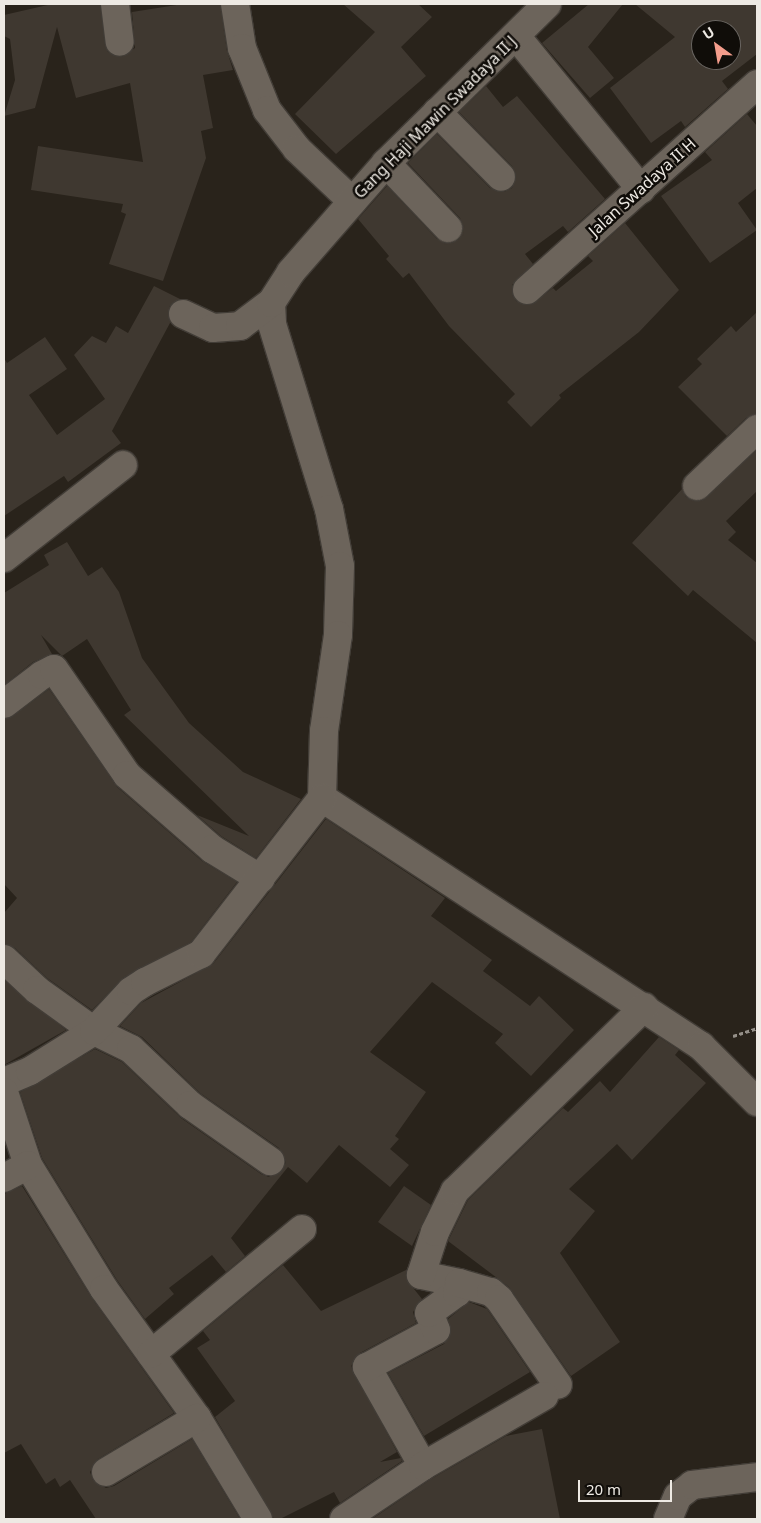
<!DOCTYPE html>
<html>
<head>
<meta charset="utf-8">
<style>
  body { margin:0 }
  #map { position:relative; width:761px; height:1523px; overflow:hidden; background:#29231b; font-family:"Noto Sans",sans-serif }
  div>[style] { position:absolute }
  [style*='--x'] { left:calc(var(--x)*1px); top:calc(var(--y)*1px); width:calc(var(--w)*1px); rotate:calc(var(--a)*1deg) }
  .building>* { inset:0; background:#3f3830 }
  .path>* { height:3px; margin-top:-1.5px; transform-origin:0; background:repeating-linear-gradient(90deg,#948f88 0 4px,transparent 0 6.5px) }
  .roads { filter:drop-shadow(1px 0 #423d37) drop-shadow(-1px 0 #423d37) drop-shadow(0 1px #423d37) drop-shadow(0 -1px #423d37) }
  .minor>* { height:28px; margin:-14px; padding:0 14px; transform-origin:14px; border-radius:14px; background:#6c645b }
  span { translate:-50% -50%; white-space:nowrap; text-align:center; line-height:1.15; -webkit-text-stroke:5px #100d09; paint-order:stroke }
  .street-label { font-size:16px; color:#eeeae4 }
  .frame { position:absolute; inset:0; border:5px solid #eeeae4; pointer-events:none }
  .north { position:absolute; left:691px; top:20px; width:50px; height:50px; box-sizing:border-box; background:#100d09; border:1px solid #696561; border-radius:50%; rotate:328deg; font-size:14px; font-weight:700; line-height:20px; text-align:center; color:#eeeae4 }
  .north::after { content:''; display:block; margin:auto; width:18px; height:22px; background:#f49d8c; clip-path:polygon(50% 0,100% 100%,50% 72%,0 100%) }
  .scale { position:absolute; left:578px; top:1480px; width:94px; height:22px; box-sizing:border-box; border:2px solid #eeeae4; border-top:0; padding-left:6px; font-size:15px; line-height:18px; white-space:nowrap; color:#eeeae4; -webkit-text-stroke:4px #100d09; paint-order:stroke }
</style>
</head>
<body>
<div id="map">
  <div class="building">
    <div style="clip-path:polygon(52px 4px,100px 4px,105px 45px,108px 52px,122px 57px,135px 48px,132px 12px,183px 4px,220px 4px,227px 51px,233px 70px,203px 75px,213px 128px,201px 131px,206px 158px,163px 281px,109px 264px,126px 214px,121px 212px,123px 204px,31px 190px,38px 146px,143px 162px,130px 83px,76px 98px,57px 27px,35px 108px,4px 116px,15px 80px,10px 39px,4px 36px,4px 15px)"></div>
    <div style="clip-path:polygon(343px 4px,418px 4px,432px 17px,401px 47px,426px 76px,336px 154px,295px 114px,375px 32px)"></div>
    <div style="clip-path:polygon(589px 4px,623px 4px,588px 47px,614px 78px,590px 98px,542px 43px)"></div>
    <div style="clip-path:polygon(evenodd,635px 4px,757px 4px,757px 54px,722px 81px,728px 89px,685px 127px,681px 121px,651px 143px,610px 88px,675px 37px,635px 4px,701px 30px,731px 30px,731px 60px,701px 60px,701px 30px)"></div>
    <div style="clip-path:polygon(486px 86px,503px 107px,517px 96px,605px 199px,568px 232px,563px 226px,525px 254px,533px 264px,512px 285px,516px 301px,531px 305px,553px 288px,556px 291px,593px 261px,588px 256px,625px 223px,679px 290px,639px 332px,559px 395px,561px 398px,531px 427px,507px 402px,515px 394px,449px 326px,409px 273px,403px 278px,386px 259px,389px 256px,358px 219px,387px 186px,437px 239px,451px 243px,459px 239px,463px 225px,460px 218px,408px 163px,437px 134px,490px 188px,504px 192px,512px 188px,516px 174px,512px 166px,459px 112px)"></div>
    <div style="clip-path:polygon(747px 114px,757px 126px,757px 188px,738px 203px,757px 230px,710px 263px,661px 196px,712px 160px,705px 152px)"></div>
    <div style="clip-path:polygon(154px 286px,180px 299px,169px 307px,170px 323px,112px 431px,121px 443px,68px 482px,64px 476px,4px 516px,4px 358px,7px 363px,45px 337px,67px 369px,29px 395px,57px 435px,105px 399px,74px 355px,92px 336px,106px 343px,116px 326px,128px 333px)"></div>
    <div style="clip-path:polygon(757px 312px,757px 414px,746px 418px,727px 436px,678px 387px,702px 364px,697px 359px,731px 326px,736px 332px)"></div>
    <div style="clip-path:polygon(757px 450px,757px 491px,726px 521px,736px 532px,728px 540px,757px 563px,757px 643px,693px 590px,688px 596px,632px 543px,682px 489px,686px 497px,701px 501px)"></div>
    <div style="clip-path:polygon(67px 542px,88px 576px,102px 567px,119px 592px,142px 658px,189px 723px,243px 772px,301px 799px,256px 858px,221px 836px,197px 815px,249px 836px,124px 715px,131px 710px,87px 639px,62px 656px,41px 635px,52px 654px,33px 662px,4px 685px,4px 593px,49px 565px,44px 555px)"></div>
    <div style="clip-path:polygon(49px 689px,117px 787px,202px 861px,237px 882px,191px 942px,123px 978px,92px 1010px,47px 978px,15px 948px,4px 944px,4px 913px,17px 898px,4px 884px,4px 719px,13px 716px)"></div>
    <div style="clip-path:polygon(326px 819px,445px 898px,431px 916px,492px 960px,483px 971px,530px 1006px,539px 996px,574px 1030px,531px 1076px,495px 1043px,503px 1034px,432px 982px,370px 1052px,426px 1092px,395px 1136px,399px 1139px,390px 1149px,409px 1165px,390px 1187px,339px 1145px,307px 1183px,288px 1167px,231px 1238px,245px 1256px,226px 1272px,212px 1255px,169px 1288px,174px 1294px,145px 1319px,117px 1280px,42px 1158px,20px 1092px,95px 1049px,122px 1062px,181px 1118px,261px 1174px,269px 1177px,282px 1170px,286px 1162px,279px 1148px,200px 1093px,142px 1037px,120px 1026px,141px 1003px,213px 964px)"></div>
    <div style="clip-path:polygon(4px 980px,66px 1030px,4px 1065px)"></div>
    <div style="clip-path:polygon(659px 1037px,679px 1050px,675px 1055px,706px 1083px,632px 1160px,617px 1144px,569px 1189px,595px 1211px,560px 1253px,620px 1342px,571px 1376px,509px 1287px,448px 1241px,468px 1200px,563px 1108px,568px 1112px,600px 1081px,610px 1092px)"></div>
    <div style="clip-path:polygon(22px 1186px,91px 1297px,174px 1413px,98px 1459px,90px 1472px,93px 1480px,106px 1488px,114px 1486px,192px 1439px,240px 1519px,96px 1519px,70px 1480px,60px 1487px,55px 1478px,46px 1484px,21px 1444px,4px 1453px,4px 1194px)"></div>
    <div style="clip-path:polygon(404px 1186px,431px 1205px,412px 1246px,378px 1222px)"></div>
    <div style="clip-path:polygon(283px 1265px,321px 1311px,406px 1270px,406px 1279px,422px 1299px,413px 1312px,416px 1323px,360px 1353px,351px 1366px,397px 1452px,380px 1462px,401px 1458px,402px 1461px,340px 1503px,334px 1492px,280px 1519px,274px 1519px,215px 1417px,235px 1401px,197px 1348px,210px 1340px,203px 1331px)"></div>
    <div style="clip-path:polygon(469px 1302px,487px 1309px,530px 1372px,424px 1436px,388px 1373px,444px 1344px,451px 1332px,448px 1319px)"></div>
    <div style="clip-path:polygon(542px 1429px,560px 1519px,372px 1519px,431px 1479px,506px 1436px)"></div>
  </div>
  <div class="path">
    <div style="--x:733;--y:1036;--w:25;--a:-18"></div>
  </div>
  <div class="roads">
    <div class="minor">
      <div style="--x:115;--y:4;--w:38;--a:83"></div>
      <div style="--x:235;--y:4;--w:45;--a:81"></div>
      <div style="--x:242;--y:48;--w:67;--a:68"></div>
      <div style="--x:267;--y:110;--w:49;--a:52.4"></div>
      <div style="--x:297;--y:149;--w:76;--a:43.4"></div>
      <div style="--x:516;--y:36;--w:198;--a:50.8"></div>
      <div style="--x:437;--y:112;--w:91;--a:45.4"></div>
      <div style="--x:386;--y:163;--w:90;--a:46.4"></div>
      <div style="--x:527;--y:290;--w:309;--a:-41.8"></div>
      <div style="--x:271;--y:303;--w:21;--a:87"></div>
      <div style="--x:272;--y:324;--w:194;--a:72.9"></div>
      <div style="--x:329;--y:509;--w:58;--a:79.1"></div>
      <div style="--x:340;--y:566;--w:69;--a:91.7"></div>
      <div style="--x:338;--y:635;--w:97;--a:98.3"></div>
      <div style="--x:324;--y:731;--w:67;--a:91.7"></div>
      <div style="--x:322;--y:798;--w:453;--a:33.2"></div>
      <div style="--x:701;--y:1046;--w:79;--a:45"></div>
      <div style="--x:183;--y:314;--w:33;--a:25"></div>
      <div style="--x:213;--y:328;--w:27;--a:-4"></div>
      <div style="--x:240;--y:326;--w:39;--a:-37"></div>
      <div style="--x:271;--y:303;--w:37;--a:-57"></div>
      <div style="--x:291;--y:272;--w:145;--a:-48.9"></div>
      <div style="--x:386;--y:163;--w:226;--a:-44.6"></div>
      <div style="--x:697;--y:486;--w:83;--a:-43.5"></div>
      <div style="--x:4;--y:558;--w:151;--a:-38"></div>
      <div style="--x:4;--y:704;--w:48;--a:-37.3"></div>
      <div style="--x:42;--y:675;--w:13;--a:-27"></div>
      <div style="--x:54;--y:669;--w:129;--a:55.4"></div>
      <div style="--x:127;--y:775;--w:113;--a:41"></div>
      <div style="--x:212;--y:849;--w:57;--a:31.5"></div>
      <div style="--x:4;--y:959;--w:45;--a:43.2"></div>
      <div style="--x:37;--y:990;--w:70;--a:35.7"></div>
      <div style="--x:94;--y:1031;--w:41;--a:25.9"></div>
      <div style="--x:131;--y:1049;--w:81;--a:43.5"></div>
      <div style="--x:190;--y:1105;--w:98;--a:35"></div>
      <div style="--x:4;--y:1082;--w:28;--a:-23"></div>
      <div style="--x:30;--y:1071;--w:75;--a:-32"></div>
      <div style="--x:94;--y:1031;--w:54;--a:-47.2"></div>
      <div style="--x:131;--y:991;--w:17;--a:-33"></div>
      <div style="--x:145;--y:982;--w:63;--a:-26.6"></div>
      <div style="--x:201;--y:954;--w:197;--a:-52.2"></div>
      <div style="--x:4;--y:1092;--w:77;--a:71.8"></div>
      <div style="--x:28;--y:1165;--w:145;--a:58.5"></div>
      <div style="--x:104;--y:1289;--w:159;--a:54.2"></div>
      <div style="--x:197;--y:1418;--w:118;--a:58.9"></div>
      <div style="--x:4;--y:1178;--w:27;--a:-28"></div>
      <div style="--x:459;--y:1283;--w:39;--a:-168"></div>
      <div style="--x:421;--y:1275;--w:45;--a:-72"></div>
      <div style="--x:435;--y:1232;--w:46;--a:-64"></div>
      <div style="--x:455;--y:1191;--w:264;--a:-44.2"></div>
      <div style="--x:151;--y:1354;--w:196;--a:-39.6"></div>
      <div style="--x:423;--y:1466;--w:114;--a:-119.5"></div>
      <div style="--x:367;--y:1367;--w:78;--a:-28.2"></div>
      <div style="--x:436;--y:1330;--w:18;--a:-112"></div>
      <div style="--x:429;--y:1313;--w:34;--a:-36"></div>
      <div style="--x:457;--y:1293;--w:10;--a:-79"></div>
      <div style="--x:459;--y:1283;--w:33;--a:16"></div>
      <div style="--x:491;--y:1292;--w:11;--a:41"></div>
      <div style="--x:499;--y:1299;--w:104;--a:55.5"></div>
      <div style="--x:106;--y:1472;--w:106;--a:-30.7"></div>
      <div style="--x:344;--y:1519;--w:95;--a:-33.9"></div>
      <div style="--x:423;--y:1466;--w:140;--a:-30"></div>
      <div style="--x:668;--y:1519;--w:25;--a:-67"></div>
      <div style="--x:678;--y:1496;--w:18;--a:-38"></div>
      <div style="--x:692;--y:1485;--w:65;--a:-7"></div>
    </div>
  </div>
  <div class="street-label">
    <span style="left:435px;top:117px;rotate:-45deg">Gang Haji Mawin Swadaya II J</span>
    <span style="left:642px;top:187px;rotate:-42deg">Jalan Swadaya II H</span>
  </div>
  <div class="frame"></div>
  <div class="north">U</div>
  <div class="scale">20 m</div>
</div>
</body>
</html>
